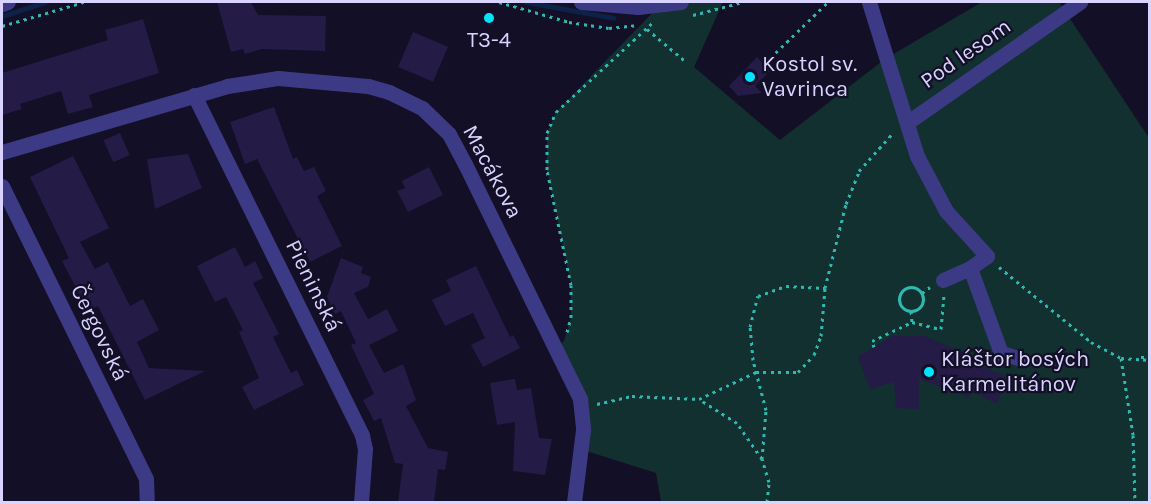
<!DOCTYPE html>
<html>
<head>
<meta charset="utf-8">
<style>
  body { margin:0 }
  #map { position:relative; width:1151px; height:504px; overflow:hidden; background:#130f26; font-family:Karla,sans-serif }
  div>[style] { position:absolute }
  [style*='--x'] { left:calc(var(--x)*1px); top:calc(var(--y)*1px); width:calc(var(--w)*1px); rotate:calc(var(--a)*1deg) }
  .green>* { inset:0; background:#12302f }
  .stream>* { height:5px; margin:-2.5px; padding:0 2.5px; transform-origin:2.5px; border-radius:2.5px; background:#0c2248 }
  .building>* { inset:0; background:#241b47; transform-origin:0 0 }
  .path>* { height:3px; margin-top:-1.5px; transform-origin:0; background:repeating-linear-gradient(90deg,#2fb8b0 0 3px,transparent 0 7.5px) }
  .path>.ring { margin:-1.5px; padding:0; box-sizing:content-box; background:none; border:3px solid #2fb8b0; border-radius:50% }
  .minor>* { height:15px; margin:-7.5px; padding:0 7.5px; transform-origin:7.5px; border-radius:7.5px; background:#3d3a85 }
  .dots>* { width:16px; height:16px; translate:-50% -50%; box-sizing:border-box; border:3px solid #130f26; border-radius:50% }
  span { translate:-50% -50%; white-space:nowrap; text-align:center; line-height:1.15; -webkit-text-stroke:4.5px #130f26; paint-order:stroke }
  .poi-label { font-size:22px; color:#d9d4ff }
  .left { translate:0 -50%; text-align:left }
  .street-label { font-size:22px; color:#d9d4ff }
  .frame { position:absolute; inset:0; border:3px solid #d9d4ff; pointer-events:none }
</style>
</head>
<body>
<div id="map">
  <div class="green">
    <div style="clip-path:polygon(678px 2px,723px 2px,694px 67px,780px 140px,885px 59px,982px 2px,1059px 2px,1149px 138px,1149px 502px,661px 502px,656px 473px,580px 449px,583px 430px,556px 348px,564px 341px,571px 317px,571px 285px,547px 170px,547px 133px,556px 112px,658px 7px)"></div>
  </div>
  <div class="stream">
    <div style="--x:526;--y:2;--w:89;--a:10.3"></div>
    <div style="--x:2;--y:16;--w:45;--a:-18"></div>
  </div>
  <div class="building">
    <div style="clip-path:polygon(217px 2px,251px 2px,258px 15px,326px 16px,325px 51px,262px 49px,245px 54px,243px 49px,231px 52px)"></div>
    <div style="clip-path:polygon(143px 19px,159px 73px,89px 95px,93px 107px,68px 114px,61px 91px,20px 104px,22px 109px,2px 115px,2px 73px,108px 40px,105px 30px)"></div>
    <div style="left:413px;top:32px;width:38px;height:38px;rotate:23deg"></div>
    <div style="clip-path:polygon(757px 57px,770px 71px,755px 86px,762px 93px,738px 96px,729px 86px)"></div>
    <div style="clip-path:polygon(274px 107px,293px 159px,297px 157px,304px 171px,314px 167px,326px 191px,317px 196px,342px 246px,310px 262px,257px 159px,245px 164px,230px 122px)"></div>
    <div style="left:120px;top:133px;width:24px;height:18px;rotate:66deg"></div>
    <div style="clip-path:polygon(188px 154px,202px 188px,155px 209px,147px 159px)"></div>
    <div style="clip-path:polygon(73px 156px,109px 228px,80px 242px,95px 269px,108px 262px,130px 306px,143px 299px,159px 330px,137px 342px,149px 368px,205px 371px,145px 400px,98px 306px,88px 311px,62px 261px,69px 258px,30px 177px)"></div>
    <div style="clip-path:polygon(429px 167px,443px 195px,408px 212px,397px 191px,405px 188px,402px 181px)"></div>
    <div style="clip-path:polygon(235px 247px,245px 267px,255px 261px,263px 278px,253px 283px,279px 334px,273px 337px,291px 373px,297px 370px,304px 385px,254px 410px,242px 387px,259px 378px,239px 332px,243px 330px,226px 297px,215px 302px,197px 266px)"></div>
    <div style="clip-path:polygon(341px 258px,363px 267px,361px 273px,371px 277px,368px 287px,354px 293px,368px 319px,387px 309px,398px 331px,369px 345px,384px 373px,403px 364px,416px 400px,406px 406px,428px 448px,448px 452px,445px 470px,438px 469px,434px 502px,398px 502px,403px 464px,395px 463px,381px 418px,374px 421px,363px 400px,374px 394px,351px 345px,356px 343px,341px 311px,335px 314px,327px 297px)"></div>
    <div style="clip-path:polygon(476px 266px,510px 337px,513px 335px,520px 348px,483px 367px,471px 345px,485px 338px,473px 313px,445px 326px,432px 300px,451px 291px,446px 280px)"></div>
    <div style="clip-path:polygon(892px 336px,924px 336px,985px 361px,984px 367px,1007px 377px,997px 404px,971px 391px,969px 397px,919px 379px,919px 409px,896px 408px,894px 382px,870px 389px,858px 357px)"></div>
    <div style="clip-path:polygon(515px 379px,517px 390px,531px 388px,539px 438px,552px 439px,545px 475px,513px 471px,515px 422px,497px 425px,490px 383px)"></div>
  </div>
  <div class="path">
    <div style="--x:499;--y:2;--w:73;--a:15.9"></div>
    <div style="--x:569;--y:22;--w:40;--a:8.5"></div>
    <div style="--x:609;--y:28;--w:27;--a:-6"></div>
    <div style="--x:693;--y:15;--w:52;--a:-14.6"></div>
    <div style="--x:2;--y:26;--w:85;--a:-16.3"></div>
    <div style="--x:647;--y:29;--w:48;--a:40"></div>
    <div style="--x:765;--y:63;--w:88;--a:-44.1"></div>
    <div style="--x:999;--y:267;--w:119;--a:39.2"></div>
    <div style="--x:1091;--y:342;--w:34;--a:28"></div>
    <div style="--x:1121;--y:358;--w:29;--a:4"></div>
    <div class="ring" style="left:899px;top:287px;width:21px;height:21px"></div>
    <div style="--x:922;--y:293;--w:10;--a:-37"></div>
    <div style="--x:911;--y:311;--w:11;--a:85"></div>
    <div style="--x:912;--y:322;--w:30;--a:14"></div>
    <div style="--x:941;--y:329;--w:34;--a:-85"></div>
    <div style="--x:567;--y:332;--w:16;--a:-75"></div>
    <div style="--x:571;--y:317;--w:32;--a:-90"></div>
    <div style="--x:571;--y:285;--w:117;--a:-101.8"></div>
    <div style="--x:547;--y:170;--w:37;--a:-90"></div>
    <div style="--x:547;--y:133;--w:23;--a:-67"></div>
    <div style="--x:556;--y:112;--w:131;--a:-42.8"></div>
    <div style="--x:874;--y:347;--w:6;--a:-108"></div>
    <div style="--x:872;--y:341;--w:44;--a:-25.4"></div>
    <div style="--x:1141;--y:357;--w:9;--a:0"></div>
    <div style="--x:1121;--y:358;--w:78;--a:81.1"></div>
    <div style="--x:1133;--y:435;--w:67;--a:88.3"></div>
    <div style="--x:597;--y:404;--w:36;--a:-13"></div>
    <div style="--x:632;--y:396;--w:67;--a:2.6"></div>
    <div style="--x:762;--y:459;--w:49;--a:-85.3"></div>
    <div style="--x:766;--y:410;--w:52;--a:-104.6"></div>
    <div style="--x:753;--y:360;--w:33;--a:-95"></div>
    <div style="--x:750;--y:327;--w:32;--a:-76"></div>
    <div style="--x:758;--y:296;--w:30;--a:-20"></div>
    <div style="--x:786;--y:286;--w:39;--a:3"></div>
    <div style="--x:767;--y:502;--w:20;--a:-84"></div>
    <div style="--x:769;--y:482;--w:24;--a:-107"></div>
    <div style="--x:762;--y:459;--w:44;--a:-124.8"></div>
    <div style="--x:737;--y:423;--w:45;--a:-147.7"></div>
    <div style="--x:699;--y:399;--w:63;--a:-25.3"></div>
    <div style="--x:756;--y:372;--w:42;--a:0"></div>
    <div style="--x:798;--y:372;--w:23;--a:-47"></div>
    <div style="--x:814;--y:355;--w:20;--a:-70"></div>
    <div style="--x:821;--y:336;--w:48;--a:-85.2"></div>
    <div style="--x:825;--y:288;--w:87;--a:-76"></div>
    <div style="--x:846;--y:204;--w:35;--a:-68"></div>
    <div style="--x:859;--y:171;--w:50;--a:-48.3"></div>
  </div>
  <div class="minor">
    <div style="--x:581;--y:2;--w:57;--a:5"></div>
    <div style="--x:638;--y:7;--w:43;--a:-6.6"></div>
    <div style="--x:869;--y:2;--w:161;--a:72.7"></div>
    <div style="--x:917;--y:156;--w:62;--a:62.2"></div>
    <div style="--x:946;--y:211;--w:61;--a:47.7"></div>
    <div style="--x:987;--y:256;--w:21;--a:145"></div>
    <div style="--x:970;--y:268;--w:90;--a:70"></div>
    <div style="--x:1001;--y:353;--w:18;--a:16"></div>
    <div style="--x:2;--y:4;--w:6;--a:-18"></div>
    <div style="--x:194;--y:95;--w:379;--a:63.7"></div>
    <div style="--x:362;--y:435;--w:14;--a:78"></div>
    <div style="--x:365;--y:449;--w:53;--a:94.3"></div>
    <div style="--x:908;--y:122;--w:210;--a:-34.9"></div>
    <div style="--x:2;--y:152;--w:234;--a:-16.3"></div>
    <div style="--x:227;--y:86;--w:52;--a:-8.9"></div>
    <div style="--x:278;--y:78;--w:90;--a:5.1"></div>
    <div style="--x:368;--y:86;--w:22;--a:16"></div>
    <div style="--x:389;--y:92;--w:37;--a:26"></div>
    <div style="--x:422;--y:108;--w:37;--a:44"></div>
    <div style="--x:449;--y:134;--w:34;--a:62"></div>
    <div style="--x:465;--y:164;--w:262;--a:63.9"></div>
    <div style="--x:580;--y:399;--w:31;--a:84"></div>
    <div style="--x:583;--y:430;--w:73;--a:97.1"></div>
    <div style="--x:2;--y:186;--w:326;--a:63.8"></div>
    <div style="--x:146;--y:479;--w:23;--a:88"></div>
    <div style="--x:943;--y:280;--w:30;--a:-24"></div>
  </div>
  <div class="dots">
    <div style="left:489px;top:18px;background:#00e5ff"></div>
    <div style="left:750px;top:77px;background:#00e5ff"></div>
    <div style="left:929px;top:372px;background:#00e5ff"></div>
  </div>
  <div class="poi-label">
    <span style="left:489px;top:41px">T3-4</span>
    <span class="left" style="left:762px;top:77px">Kostol sv.<br>Vavrinca</span>
    <span class="left" style="left:941px;top:372px">Kláštor bosých<br>Karmelitánov</span>
  </div>
  <div class="street-label">
    <span style="left:966px;top:54px;rotate:-35deg">Pod lesom</span>
    <span style="left:492px;top:172px;rotate:62deg">Macákova</span>
    <span style="left:313px;top:286px;rotate:64deg">Pieninská</span>
    <span style="left:99px;top:333px;rotate:64deg">Čergovská</span>
  </div>
  <div class="frame"></div>
</div>
</body>
</html>
